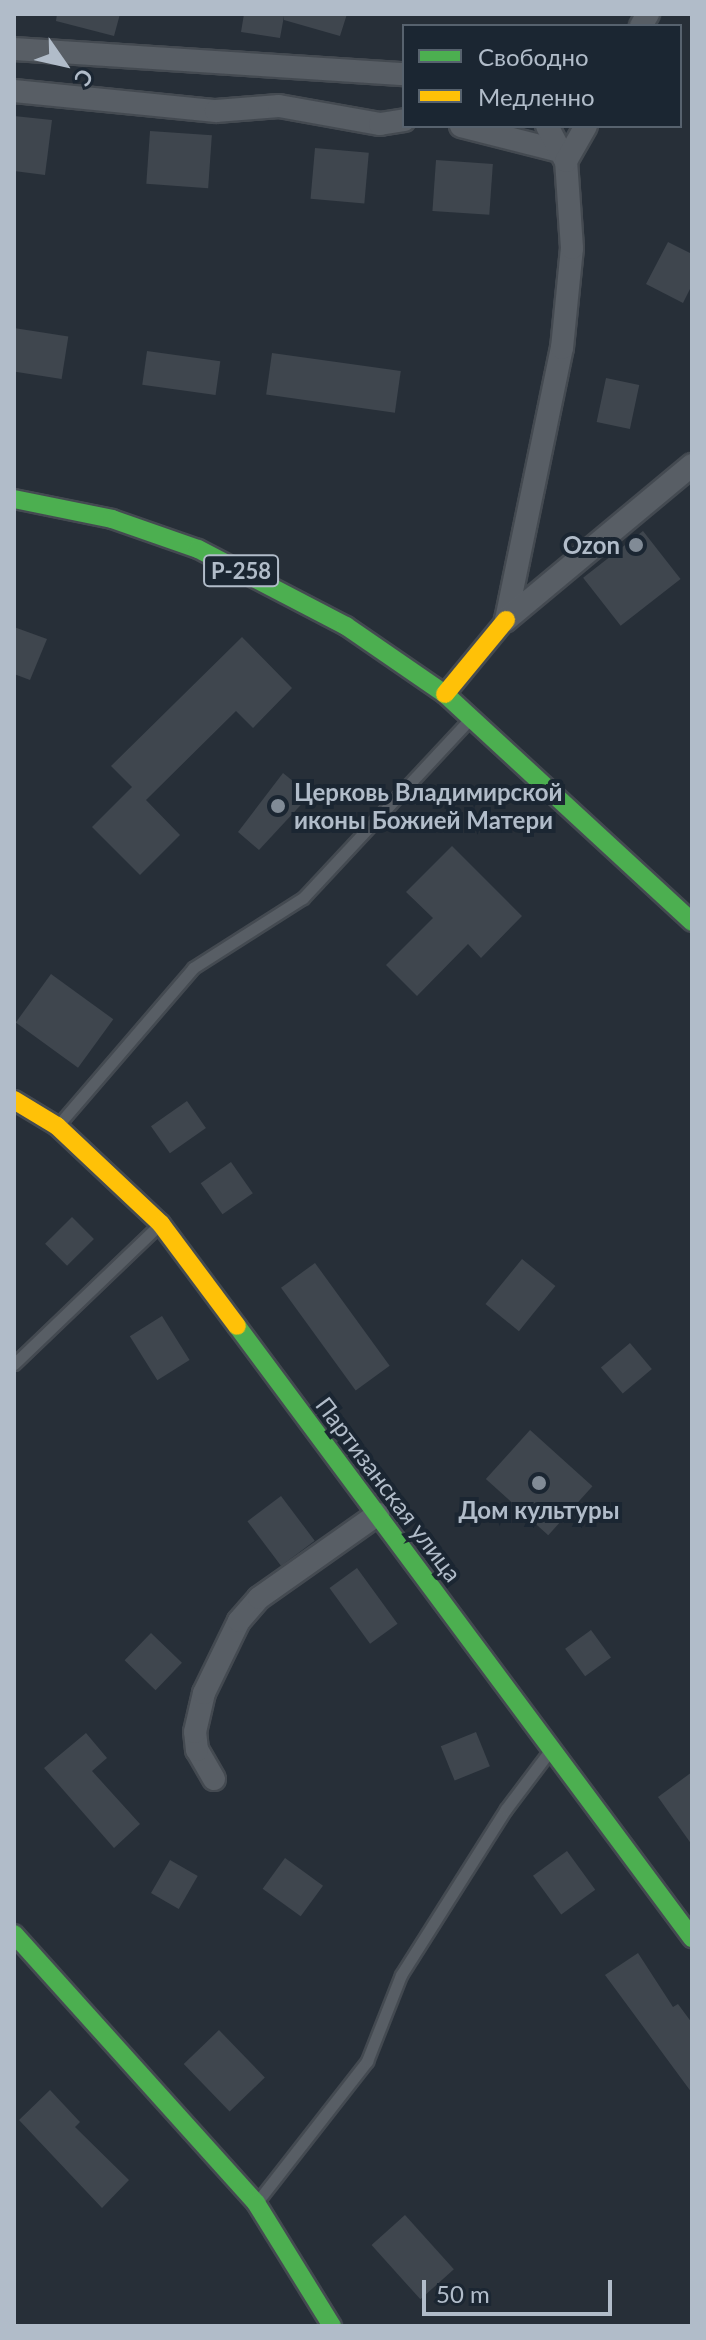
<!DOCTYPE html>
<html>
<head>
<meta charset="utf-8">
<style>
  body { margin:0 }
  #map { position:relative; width:706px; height:2340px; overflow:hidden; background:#272f38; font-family:Lato,sans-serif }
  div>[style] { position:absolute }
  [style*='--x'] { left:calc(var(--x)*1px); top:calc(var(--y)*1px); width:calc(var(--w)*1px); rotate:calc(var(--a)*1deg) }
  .building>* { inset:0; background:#3f464e; transform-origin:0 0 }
  .roads { filter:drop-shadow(2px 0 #444a51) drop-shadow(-2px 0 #444a51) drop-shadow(0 2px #444a51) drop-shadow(0 -2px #444a51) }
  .lane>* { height:11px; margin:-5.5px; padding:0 5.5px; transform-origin:5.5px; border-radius:5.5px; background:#585e65 }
  .street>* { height:22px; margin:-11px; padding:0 11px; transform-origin:11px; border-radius:11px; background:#585e65 }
  .fast>* { height:18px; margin:-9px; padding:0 9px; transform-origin:9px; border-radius:9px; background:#4caf50 }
  .slow>* { height:18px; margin:-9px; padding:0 9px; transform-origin:9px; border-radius:9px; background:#ffc107 }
  .dots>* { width:22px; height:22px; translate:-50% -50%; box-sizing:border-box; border:4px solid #1b2632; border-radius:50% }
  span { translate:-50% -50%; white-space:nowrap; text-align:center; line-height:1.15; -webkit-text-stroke:8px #1b2632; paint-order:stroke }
  .shield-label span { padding:2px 6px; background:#1b2632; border:2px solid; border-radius:6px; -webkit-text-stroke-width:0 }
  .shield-label { font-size:22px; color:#b1bcc9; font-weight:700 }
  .poi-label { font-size:24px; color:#b1bcc9; font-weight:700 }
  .right { translate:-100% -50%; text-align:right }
  .left { translate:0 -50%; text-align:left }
  .street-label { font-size:24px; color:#b1bcc9 }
  .frame { position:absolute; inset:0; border:16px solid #b1bcc9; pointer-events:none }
  .legend { position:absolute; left:402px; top:24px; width:280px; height:104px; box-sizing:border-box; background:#1b2632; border:2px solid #57626e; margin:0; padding:10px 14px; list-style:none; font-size:24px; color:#b1bcc9 }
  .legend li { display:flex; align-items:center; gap:16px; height:40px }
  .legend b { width:40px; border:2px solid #57626e }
  .north { position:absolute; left:24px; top:24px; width:80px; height:80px; -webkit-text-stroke:6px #1b2632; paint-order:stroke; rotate:124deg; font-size:22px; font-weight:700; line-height:32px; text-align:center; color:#b1bcc9 }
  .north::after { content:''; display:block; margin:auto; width:28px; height:36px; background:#b1bcc9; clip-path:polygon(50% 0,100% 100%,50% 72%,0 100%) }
  .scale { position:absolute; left:422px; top:2280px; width:190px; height:36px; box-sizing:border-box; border:4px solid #b1bcc9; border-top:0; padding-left:10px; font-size:24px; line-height:28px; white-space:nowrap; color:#b1bcc9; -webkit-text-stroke:6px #1b2632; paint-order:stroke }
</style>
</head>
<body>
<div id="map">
  <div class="building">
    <div style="clip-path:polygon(57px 14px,120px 14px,114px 36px,56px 21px)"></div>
    <div style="clip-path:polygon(244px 14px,347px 14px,340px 36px,284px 20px,284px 16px,280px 38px,241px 32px)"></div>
    <div style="clip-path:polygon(14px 116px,52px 120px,45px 175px,14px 171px)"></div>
    <div style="left:150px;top:131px;width:62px;height:53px;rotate:4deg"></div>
    <div style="left:315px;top:148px;width:54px;height:51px;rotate:5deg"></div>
    <div style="left:436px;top:160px;width:57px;height:51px;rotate:4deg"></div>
    <div style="clip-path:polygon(668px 242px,692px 254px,692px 285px,683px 303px,646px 284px)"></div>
    <div style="left:14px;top:328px;width:55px;height:43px;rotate:9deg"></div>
    <div style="left:147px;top:351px;width:74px;height:34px;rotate:8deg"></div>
    <div style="left:272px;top:353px;width:130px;height:42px;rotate:8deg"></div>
    <div style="left:606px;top:378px;width:34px;height:45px;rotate:12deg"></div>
    <div style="left:643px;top:531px;width:61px;height:76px;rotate:52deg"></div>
    <div style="clip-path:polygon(14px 627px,47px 639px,30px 680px,14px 674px)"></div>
    <div style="clip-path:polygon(242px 637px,292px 688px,253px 728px,236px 711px,146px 800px,180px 835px,140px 875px,92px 827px,132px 787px,111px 766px)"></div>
    <div style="clip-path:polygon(283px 773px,310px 795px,259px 850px,238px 832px)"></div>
    <div style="clip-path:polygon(452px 846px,522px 916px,481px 958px,468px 944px,417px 996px,386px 965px,433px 918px,406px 892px)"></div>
    <div style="left:51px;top:974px;width:77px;height:60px;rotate:36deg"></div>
    <div style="left:187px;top:1101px;width:33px;height:44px;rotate:55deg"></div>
    <div style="left:231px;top:1162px;width:38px;height:37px;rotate:55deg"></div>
    <div style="left:72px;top:1217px;width:31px;height:38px;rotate:45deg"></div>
    <div style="left:522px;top:1259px;width:43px;height:58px;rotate:39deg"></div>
    <div style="left:315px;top:1263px;width:127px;height:42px;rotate:54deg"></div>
    <div style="left:162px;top:1316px;width:52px;height:38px;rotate:58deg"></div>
    <div style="left:630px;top:1343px;width:34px;height:38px;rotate:50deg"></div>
    <div style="left:530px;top:1430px;width:84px;height:66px;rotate:42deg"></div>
    <div style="left:281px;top:1496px;width:56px;height:42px;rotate:53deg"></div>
    <div style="left:357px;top:1568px;width:69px;height:34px;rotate:54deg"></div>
    <div style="left:591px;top:1630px;width:34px;height:32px;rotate:54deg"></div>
    <div style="left:151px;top:1633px;width:43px;height:38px;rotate:44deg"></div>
    <div style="left:476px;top:1732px;width:37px;height:38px;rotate:68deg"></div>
    <div style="clip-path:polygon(86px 1733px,107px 1758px,92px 1771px,140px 1824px,114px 1848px,44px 1768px)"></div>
    <div style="clip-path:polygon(692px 1772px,692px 1845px,658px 1797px)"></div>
    <div style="left:567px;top:1851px;width:48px;height:42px;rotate:54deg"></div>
    <div style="left:285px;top:1858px;width:47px;height:38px;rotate:36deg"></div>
    <div style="left:170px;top:1860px;width:32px;height:38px;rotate:30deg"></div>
    <div style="clip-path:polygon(638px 1953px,673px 2007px,678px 2004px,692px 2023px,692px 2093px,605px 1975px)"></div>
    <div style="left:219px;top:2030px;width:66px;height:49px;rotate:46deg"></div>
    <div style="clip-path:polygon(50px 2090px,80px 2122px,75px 2127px,129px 2180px,102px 2208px,19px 2120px)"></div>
    <div style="left:405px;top:2215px;width:73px;height:45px;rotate:48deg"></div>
  </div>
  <div class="roads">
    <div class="lane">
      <div style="--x:59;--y:1124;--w:206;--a:-49.3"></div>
      <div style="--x:193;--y:968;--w:130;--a:-32.5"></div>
      <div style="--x:303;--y:898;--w:242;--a:-47"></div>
      <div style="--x:14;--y:1364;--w:202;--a:-43.8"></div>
      <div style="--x:257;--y:2202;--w:179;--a:-52"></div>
      <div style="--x:367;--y:2061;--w:92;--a:-68.4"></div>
      <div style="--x:401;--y:1975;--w:196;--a:-57.7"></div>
      <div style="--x:506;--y:1809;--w:71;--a:-53"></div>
    </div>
    <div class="street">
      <div style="--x:641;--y:26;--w:14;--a:-60"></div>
      <div style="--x:14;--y:49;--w:391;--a:3.7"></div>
      <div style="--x:14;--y:91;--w:203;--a:5.7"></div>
      <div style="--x:216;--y:111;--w:63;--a:-4.5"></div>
      <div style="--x:279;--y:106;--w:103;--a:10.1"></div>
      <div style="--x:380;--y:124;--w:24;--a:-9"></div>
      <div style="--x:461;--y:126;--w:101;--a:14.3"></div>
      <div style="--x:547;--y:126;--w:38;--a:62"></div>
      <div style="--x:506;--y:620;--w:278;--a:-78.4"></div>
      <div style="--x:562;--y:348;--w:100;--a:-84.3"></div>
      <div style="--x:572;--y:248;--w:87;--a:-93.9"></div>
      <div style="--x:566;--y:161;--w:40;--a:-60.3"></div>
      <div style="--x:506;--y:620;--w:242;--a:-39.8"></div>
      <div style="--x:214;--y:1779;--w:34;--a:-120"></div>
      <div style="--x:197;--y:1750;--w:18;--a:-96"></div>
      <div style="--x:195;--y:1732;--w:40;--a:-77"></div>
      <div style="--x:204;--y:1693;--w:80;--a:-64.1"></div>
      <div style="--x:239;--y:1621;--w:30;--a:-49"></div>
      <div style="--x:259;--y:1598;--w:146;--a:-35.2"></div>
    </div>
    <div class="fast">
      <div style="--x:14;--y:499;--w:100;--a:11.5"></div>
      <div style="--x:112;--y:519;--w:91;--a:19.2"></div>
      <div style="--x:198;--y:549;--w:167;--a:27.5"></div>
      <div style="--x:346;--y:626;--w:120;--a:34.5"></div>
      <div style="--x:445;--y:694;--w:336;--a:42.7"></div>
      <div style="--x:237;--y:1326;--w:763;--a:53.37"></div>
      <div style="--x:14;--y:1934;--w:362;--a:48"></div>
      <div style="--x:256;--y:2203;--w:145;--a:58.3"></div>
    </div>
    <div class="slow">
      <div style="--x:445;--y:694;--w:96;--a:-50.5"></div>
      <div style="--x:14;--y:1100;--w:50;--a:31.2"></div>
      <div style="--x:57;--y:1126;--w:143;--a:43.3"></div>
      <div style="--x:161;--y:1224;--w:127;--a:53.3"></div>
    </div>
  </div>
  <div class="dots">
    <div style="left:636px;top:545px;background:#818b96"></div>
    <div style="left:278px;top:806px;background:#818b96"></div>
    <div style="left:539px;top:1483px;background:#818b96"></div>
  </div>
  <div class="shield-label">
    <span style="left:241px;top:571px">Р-258</span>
  </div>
  <div class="poi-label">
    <span class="right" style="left:620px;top:545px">Ozon</span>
    <span class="left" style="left:294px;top:806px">Церковь Владимирской<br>иконы Божией Матери</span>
    <span style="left:539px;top:1510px">Дом культуры</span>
  </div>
  <div class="street-label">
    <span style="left:389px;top:1489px;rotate:53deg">Партизанская улица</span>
  </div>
  <div class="frame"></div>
  <ul class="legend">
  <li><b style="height:10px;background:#4caf50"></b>Свободно</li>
  <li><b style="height:10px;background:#ffc107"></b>Медленно</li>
  </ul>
  <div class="north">С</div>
  <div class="scale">50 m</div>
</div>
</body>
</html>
